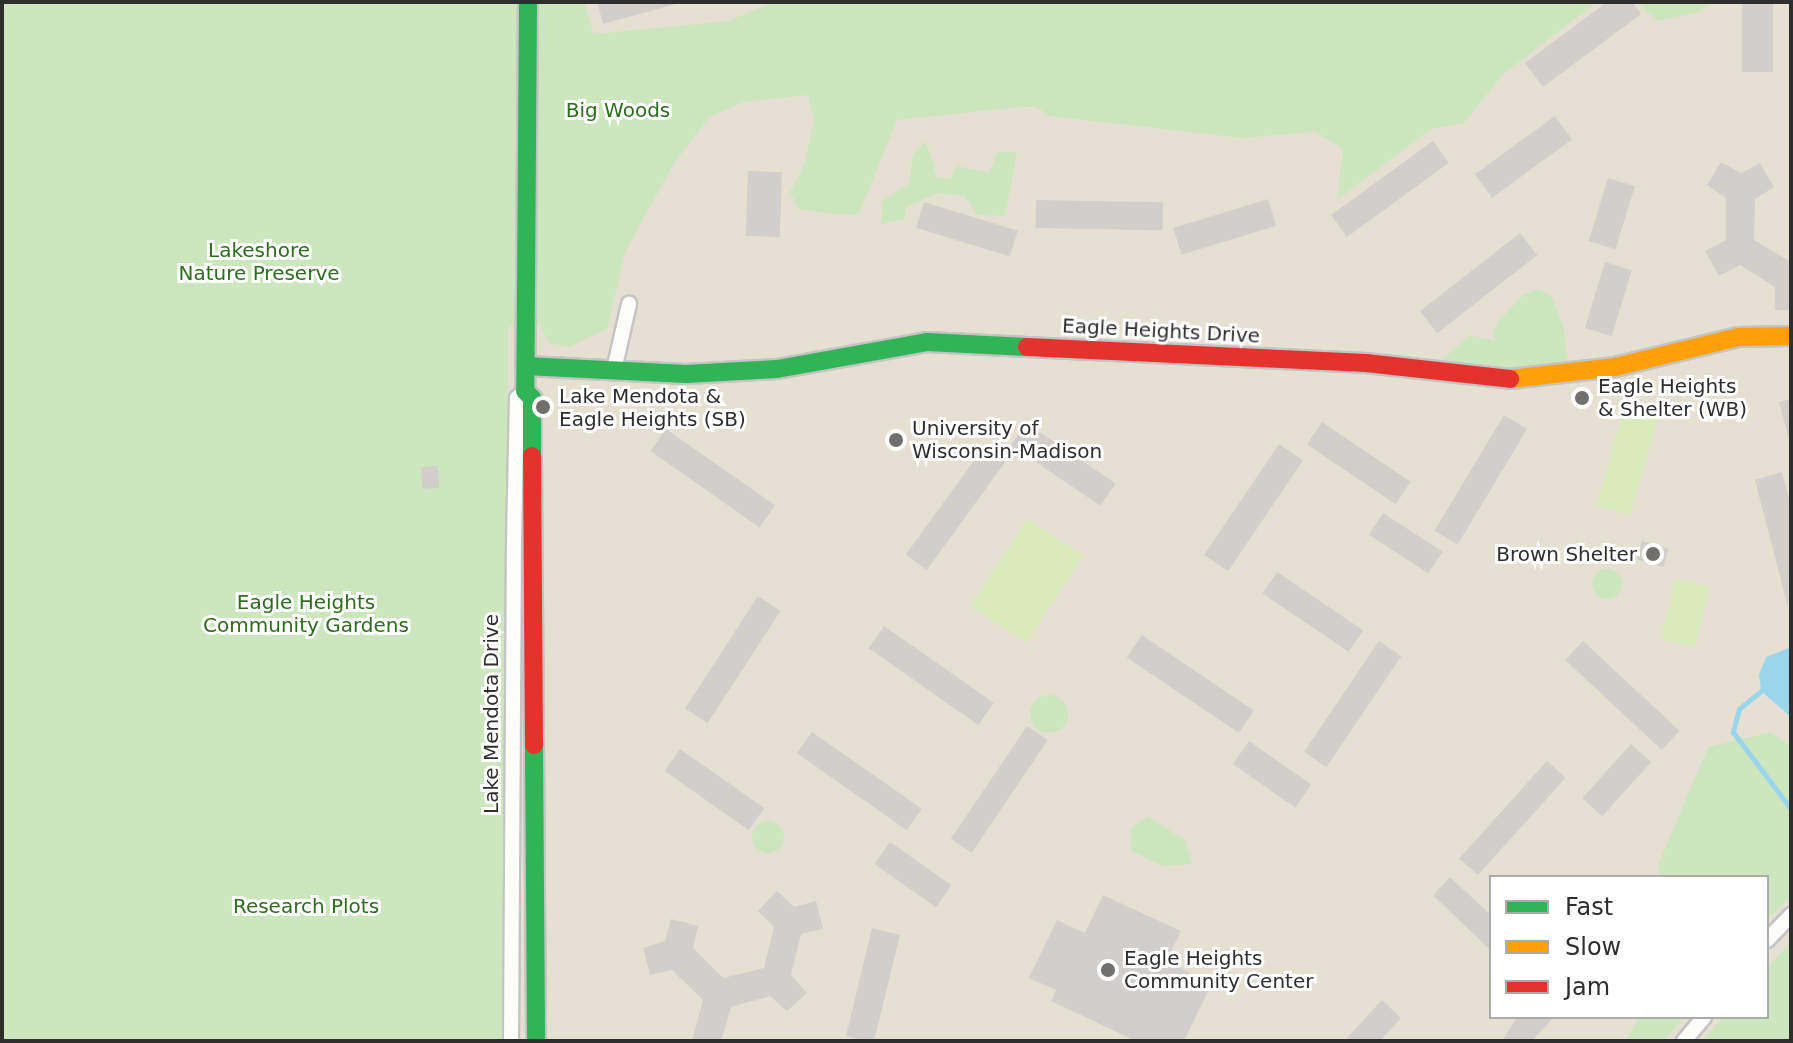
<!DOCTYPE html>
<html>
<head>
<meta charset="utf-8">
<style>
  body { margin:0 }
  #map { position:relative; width:1793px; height:1043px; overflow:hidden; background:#ece8e4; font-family:"DejaVu Sans",sans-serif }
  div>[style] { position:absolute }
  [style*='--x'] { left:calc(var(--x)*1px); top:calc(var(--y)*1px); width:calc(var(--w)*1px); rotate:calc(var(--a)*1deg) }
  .education>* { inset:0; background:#e6e0d3 }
  .green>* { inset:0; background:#cee6be }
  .round { border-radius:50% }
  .pitch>* { inset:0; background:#d9eabb; transform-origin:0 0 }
  .water>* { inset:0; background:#99d6ec }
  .stream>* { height:5px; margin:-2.5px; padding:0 2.5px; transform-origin:2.5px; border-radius:2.5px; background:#99d6ec }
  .building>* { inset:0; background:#d1cecb; transform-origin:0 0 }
  .roads { filter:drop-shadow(2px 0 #c5c4c5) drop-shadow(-2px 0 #c5c4c5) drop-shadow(0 2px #c5c4c5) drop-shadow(0 -2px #c5c4c5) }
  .street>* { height:14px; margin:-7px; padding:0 7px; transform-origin:7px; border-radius:7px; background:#fcfcfb }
  .fast>* { height:18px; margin:-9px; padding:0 9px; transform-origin:9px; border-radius:9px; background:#30b455 }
  .slow>* { height:18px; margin:-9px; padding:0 9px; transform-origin:9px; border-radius:9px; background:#ff9f0a }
  .jam>* { height:18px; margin:-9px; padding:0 9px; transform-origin:9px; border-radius:9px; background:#e5322d }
  .dots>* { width:22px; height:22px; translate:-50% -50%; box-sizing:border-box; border:4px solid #fff; border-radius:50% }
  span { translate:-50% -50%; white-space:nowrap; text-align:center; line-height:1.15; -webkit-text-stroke:6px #fff; paint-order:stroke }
  .park-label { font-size:20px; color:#2c6e1b }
  .street-label { font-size:20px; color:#2e2e2e }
  .poi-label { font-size:20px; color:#2e2e2e }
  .left { translate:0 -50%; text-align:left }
  .right { translate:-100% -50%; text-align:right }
  .frame { position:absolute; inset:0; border:4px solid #2e2e2e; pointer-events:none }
  .legend { position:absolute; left:1489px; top:875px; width:280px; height:144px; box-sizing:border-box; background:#fff; border:2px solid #ababab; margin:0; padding:10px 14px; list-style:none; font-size:24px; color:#2e2e2e }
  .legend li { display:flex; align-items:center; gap:16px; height:40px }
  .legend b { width:40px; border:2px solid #ababab }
</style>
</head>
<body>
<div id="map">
  <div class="education">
    <div style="clip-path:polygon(evenodd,2px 2px,1791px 2px,1791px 1041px,2px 1041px,2px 2px,1491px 877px,1767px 877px,1767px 1017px,1491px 1017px,1491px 877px)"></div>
  </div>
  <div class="green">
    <div style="clip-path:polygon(2px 2px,584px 2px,594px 34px,728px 21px,774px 2px,1597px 2px,1503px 74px,1464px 123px,1431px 129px,1337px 200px,1343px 149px,1316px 132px,1243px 138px,1048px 116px,1037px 107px,1020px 107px,897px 120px,858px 215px,831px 214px,798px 209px,790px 192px,804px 165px,814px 120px,808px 95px,744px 102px,709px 117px,674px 163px,626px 250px,607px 329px,568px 347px,549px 343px,540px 326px,508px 327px,504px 1041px,2px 1041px)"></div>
    <div style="clip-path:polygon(1637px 2px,1712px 2px,1699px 12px,1657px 21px)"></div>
    <div style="clip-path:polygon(926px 141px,937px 178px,950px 178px,957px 166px,989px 173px,997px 152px,1017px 152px,1005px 216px,978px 215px,964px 196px,939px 193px,906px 207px,905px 219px,881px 224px,882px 201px,909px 183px,913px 154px)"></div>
    <div style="clip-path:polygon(1539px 289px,1551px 296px,1564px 328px,1568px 362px,1531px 371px,1435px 366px,1470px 335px,1496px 341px,1492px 332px,1500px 319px,1524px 294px)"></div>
    <div class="round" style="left:1592px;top:569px;width:30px;height:30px"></div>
    <div class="round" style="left:1030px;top:695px;width:38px;height:38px"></div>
    <div style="clip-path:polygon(1771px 732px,1791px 747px,1791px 895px,1767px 921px,1767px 877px,1659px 877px,1659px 863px,1708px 747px)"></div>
    <div style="clip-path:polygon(1147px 816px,1185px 840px,1192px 864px,1163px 866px,1131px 851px,1130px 829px)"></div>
    <div class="round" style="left:752px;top:821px;width:32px;height:32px"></div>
    <div style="clip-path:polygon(1791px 943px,1791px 1041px,1702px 1041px,1723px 1017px,1767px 1017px,1767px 967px)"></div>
    <div style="clip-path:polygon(1639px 1017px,1684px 1017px,1664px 1041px,1625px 1041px)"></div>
  </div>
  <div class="pitch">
    <div style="left:1624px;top:409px;width:35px;height:100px;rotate:16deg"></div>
    <div style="left:1027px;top:519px;width:67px;height:104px;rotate:33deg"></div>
    <div style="left:1675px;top:579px;width:35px;height:62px;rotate:13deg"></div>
  </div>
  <div class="water">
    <div style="clip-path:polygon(1791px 647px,1791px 717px,1761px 691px,1759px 675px,1766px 657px)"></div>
  </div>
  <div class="stream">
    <div style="--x:1761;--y:691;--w:28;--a:141"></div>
    <div style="--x:1739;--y:709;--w:24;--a:105"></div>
    <div style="--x:1733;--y:732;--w:96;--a:53"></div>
  </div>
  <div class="building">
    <div style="clip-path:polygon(597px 2px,679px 2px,679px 3px,603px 24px)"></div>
    <div style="clip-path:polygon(1607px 2px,1632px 2px,1641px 14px,1543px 87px,1525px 63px)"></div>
    <div style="left:1742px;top:2px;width:31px;height:70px"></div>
    <div style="left:1555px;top:116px;width:29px;height:99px;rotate:54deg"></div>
    <div style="left:1433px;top:141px;width:27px;height:126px;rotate:54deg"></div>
    <div style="clip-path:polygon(1721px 162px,1741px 173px,1760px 163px,1774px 187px,1755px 199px,1754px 240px,1791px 262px,1791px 310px,1775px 310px,1775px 287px,1740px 265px,1719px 276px,1705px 251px,1726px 240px,1726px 198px,1707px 185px)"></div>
    <div style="left:748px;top:171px;width:34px;height:65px;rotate:2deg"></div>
    <div style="left:1608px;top:178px;width:28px;height:66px;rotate:17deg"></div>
    <div style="left:1268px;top:199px;width:28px;height:99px;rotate:73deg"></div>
    <div style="left:1036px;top:200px;width:127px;height:28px;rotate:1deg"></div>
    <div style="left:924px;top:202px;width:98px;height:27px;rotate:17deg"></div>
    <div style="left:1520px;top:233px;width:28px;height:127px;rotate:52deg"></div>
    <div style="left:1605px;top:262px;width:28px;height:69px;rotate:17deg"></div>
    <div style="clip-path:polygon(1791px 399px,1791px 444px,1790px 444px,1779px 402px)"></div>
    <div style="left:1504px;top:415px;width:27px;height:135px;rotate:31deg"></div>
    <div style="left:1322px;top:422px;width:107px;height:27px;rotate:34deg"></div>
    <div style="left:1026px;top:423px;width:108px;height:27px;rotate:34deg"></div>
    <div style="left:666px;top:429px;width:133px;height:27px;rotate:35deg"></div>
    <div style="left:1279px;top:444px;width:29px;height:134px;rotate:34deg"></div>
    <div style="left:984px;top:447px;width:26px;height:133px;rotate:36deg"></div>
    <div style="left:438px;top:466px;width:22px;height:17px;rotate:87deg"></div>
    <div style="clip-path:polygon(1782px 472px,1791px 506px,1788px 607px,1755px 480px)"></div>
    <div style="left:1383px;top:513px;width:71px;height:26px;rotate:33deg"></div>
    <div style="left:1642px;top:541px;width:28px;height:19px;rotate:17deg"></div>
    <div style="left:1277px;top:572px;width:104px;height:26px;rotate:34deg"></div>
    <div style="left:758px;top:596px;width:27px;height:134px;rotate:33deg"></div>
    <div style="left:884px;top:626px;width:134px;height:27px;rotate:35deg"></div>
    <div style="left:1142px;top:635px;width:135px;height:27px;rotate:34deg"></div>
    <div style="left:1379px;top:641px;width:27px;height:134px;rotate:34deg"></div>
    <div style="left:1583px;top:641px;width:132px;height:26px;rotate:43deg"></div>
    <div style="left:1027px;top:726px;width:25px;height:136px;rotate:34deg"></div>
    <div style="left:812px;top:732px;width:134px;height:26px;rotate:35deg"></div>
    <div style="left:1249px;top:741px;width:76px;height:28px;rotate:35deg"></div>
    <div style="left:1631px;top:744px;width:27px;height:73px;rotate:42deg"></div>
    <div style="left:680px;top:749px;width:103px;height:27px;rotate:35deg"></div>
    <div style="left:1547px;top:761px;width:25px;height:131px;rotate:42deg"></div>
    <div style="left:890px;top:842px;width:75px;height:27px;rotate:35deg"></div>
    <div style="clip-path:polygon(1450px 877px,1491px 915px,1491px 951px,1433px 895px)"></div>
    <div style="clip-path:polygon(777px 891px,794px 907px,816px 901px,823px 929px,801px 934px,791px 975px,807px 993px,787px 1011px,770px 996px,731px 1007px,721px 1041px,692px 1041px,703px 1000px,672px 970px,650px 975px,643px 948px,665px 941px,671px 919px,698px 926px,693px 948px,723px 978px,764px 968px,774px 927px,758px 911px)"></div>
    <div style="clip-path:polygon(1103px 895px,1181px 931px,1166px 962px,1212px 983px,1184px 1041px,1136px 1041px,1051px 1001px,1056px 990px,1029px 978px,1057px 920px,1085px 933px)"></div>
    <div style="clip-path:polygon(872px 928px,900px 935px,874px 1041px,867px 1041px,846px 1036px)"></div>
    <div style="clip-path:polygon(1382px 1000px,1401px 1018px,1380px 1041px,1344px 1041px)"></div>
    <div style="clip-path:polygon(1517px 1017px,1554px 1017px,1532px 1041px,1502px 1041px)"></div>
  </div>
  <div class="roads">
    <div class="street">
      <div style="--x:614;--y:370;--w:68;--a:-77.2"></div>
      <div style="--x:1767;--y:940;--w:35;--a:-46"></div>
      <div style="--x:511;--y:1041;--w:501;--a:-89.66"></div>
      <div style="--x:514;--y:540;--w:142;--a:-88.8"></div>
      <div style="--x:517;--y:398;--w:11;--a:-41"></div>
      <div style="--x:1684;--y:1041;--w:31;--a:-50"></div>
    </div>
    <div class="fast">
      <div style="--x:528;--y:2;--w:389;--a:90.4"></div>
      <div style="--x:525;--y:391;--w:10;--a:45"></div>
      <div style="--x:532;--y:398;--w:58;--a:90"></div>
      <div style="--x:526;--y:366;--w:160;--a:2.9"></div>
      <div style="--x:686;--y:374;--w:91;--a:-3.1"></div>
      <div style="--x:777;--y:369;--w:152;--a:-10.2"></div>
      <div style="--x:927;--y:342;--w:100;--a:2.9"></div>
      <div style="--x:534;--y:745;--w:296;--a:89.6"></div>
    </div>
    <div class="slow">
      <div style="--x:1510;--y:379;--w:106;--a:-6.5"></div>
      <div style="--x:1615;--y:367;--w:127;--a:-13.7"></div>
      <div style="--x:1738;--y:337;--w:53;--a:-1.1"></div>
    </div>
    <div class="jam">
      <div style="--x:1027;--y:347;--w:339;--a:2.7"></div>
      <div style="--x:1366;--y:363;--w:145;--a:6.3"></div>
      <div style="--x:532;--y:456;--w:289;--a:89.6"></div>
    </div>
  </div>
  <div class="dots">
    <div style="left:1582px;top:398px;background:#706f6e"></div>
    <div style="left:543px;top:407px;background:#706f6e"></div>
    <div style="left:896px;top:440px;background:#706f6e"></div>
    <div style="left:1653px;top:554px;background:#706f6e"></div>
    <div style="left:1108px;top:970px;background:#706f6e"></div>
  </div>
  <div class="park-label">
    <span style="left:618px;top:110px">Big Woods</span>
    <span style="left:259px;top:262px">Lakeshore<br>Nature Preserve</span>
    <span style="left:306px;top:614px">Eagle Heights<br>Community Gardens</span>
    <span style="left:306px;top:906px">Research Plots</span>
  </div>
  <div class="street-label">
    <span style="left:1161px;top:331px;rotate:3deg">Eagle Heights Drive</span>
    <span style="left:491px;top:714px;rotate:-90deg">Lake Mendota Drive</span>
  </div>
  <div class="poi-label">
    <span class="left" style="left:1598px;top:398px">Eagle Heights<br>&amp; Shelter (WB)</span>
    <span class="left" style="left:559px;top:408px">Lake Mendota &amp;<br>Eagle Heights (SB)</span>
    <span class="left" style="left:912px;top:440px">University of<br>Wisconsin-Madison</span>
    <span class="right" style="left:1637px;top:554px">Brown Shelter</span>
    <span class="left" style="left:1124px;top:970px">Eagle Heights<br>Community Center</span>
  </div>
  <div class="frame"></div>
  <ul class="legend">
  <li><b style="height:10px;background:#30b455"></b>Fast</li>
  <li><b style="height:10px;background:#ff9f0a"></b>Slow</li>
  <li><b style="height:10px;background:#e5322d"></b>Jam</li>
  </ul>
</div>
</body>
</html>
